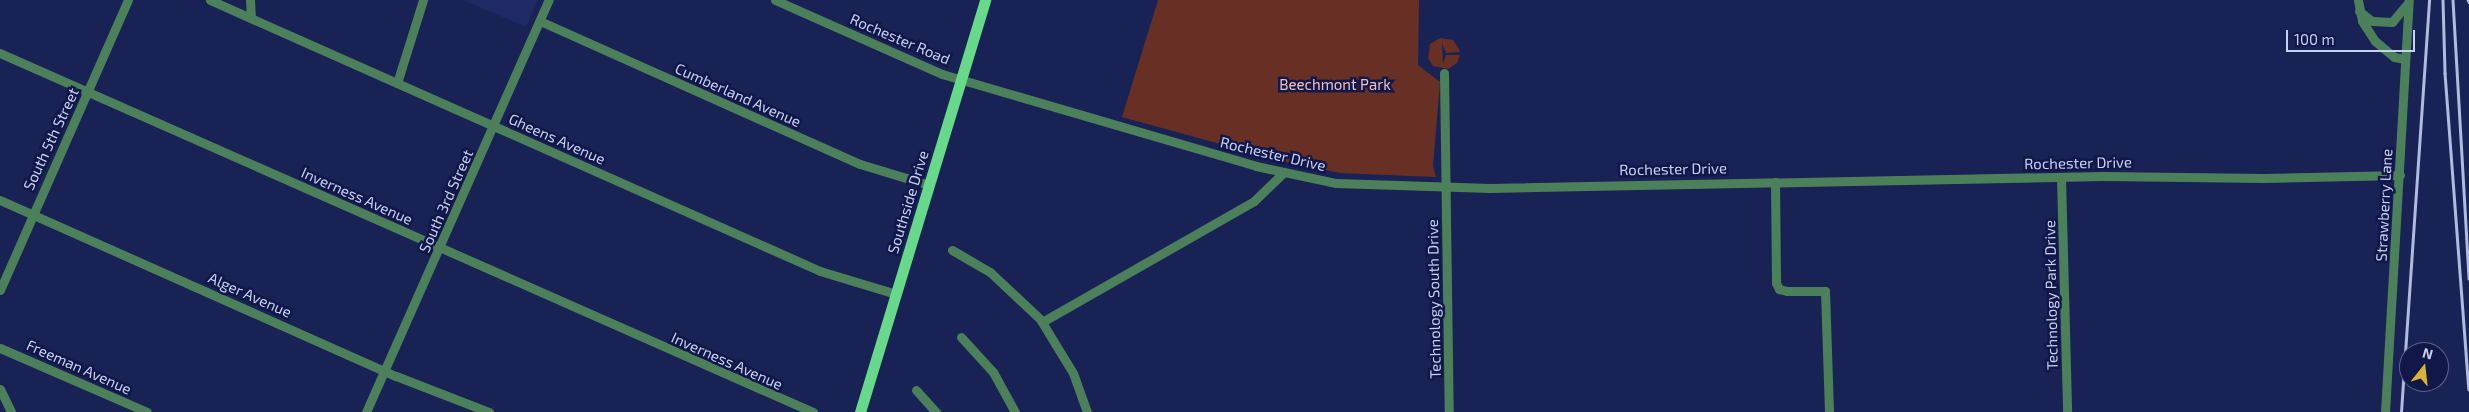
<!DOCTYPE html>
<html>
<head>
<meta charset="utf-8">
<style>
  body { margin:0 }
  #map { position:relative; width:2469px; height:412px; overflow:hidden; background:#192254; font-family:"Exo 2",sans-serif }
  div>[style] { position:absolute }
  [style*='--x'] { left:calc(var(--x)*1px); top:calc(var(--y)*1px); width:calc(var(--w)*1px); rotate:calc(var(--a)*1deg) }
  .built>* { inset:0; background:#1f2963 }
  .green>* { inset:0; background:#683025 }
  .minor>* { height:9px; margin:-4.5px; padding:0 4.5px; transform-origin:4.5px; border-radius:4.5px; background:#4c805a }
  .major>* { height:11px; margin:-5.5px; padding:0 5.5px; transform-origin:5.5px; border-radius:5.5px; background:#66d98a }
  .rail>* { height:2.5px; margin:-1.25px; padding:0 1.25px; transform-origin:1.25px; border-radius:1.25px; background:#b1bbdd }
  span { translate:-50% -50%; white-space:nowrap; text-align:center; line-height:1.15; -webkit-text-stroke:5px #111749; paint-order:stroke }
  .street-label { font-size:15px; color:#c7d1f1 }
  .park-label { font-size:15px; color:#f4c1b7 }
  .north { position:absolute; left:2399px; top:342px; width:50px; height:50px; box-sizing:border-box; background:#111749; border:1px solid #5a618c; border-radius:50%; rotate:16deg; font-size:14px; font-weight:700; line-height:20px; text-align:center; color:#c7d1f1 }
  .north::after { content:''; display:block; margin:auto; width:18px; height:22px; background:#d9b334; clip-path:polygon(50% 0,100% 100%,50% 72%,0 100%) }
  .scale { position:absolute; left:2286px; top:30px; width:129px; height:22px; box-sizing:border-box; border:2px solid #c7d1f1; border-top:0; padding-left:6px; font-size:15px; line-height:18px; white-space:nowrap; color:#c7d1f1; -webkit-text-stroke:4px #111749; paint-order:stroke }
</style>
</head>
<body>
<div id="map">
  <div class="built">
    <div style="clip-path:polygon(463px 0,538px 0,526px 27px)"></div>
  </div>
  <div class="green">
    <div style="clip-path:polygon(1158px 0,1419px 0,1418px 65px,1440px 82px,1433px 166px,1436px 177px,1340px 173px,1286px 162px,1122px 117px)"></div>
    <div style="clip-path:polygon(1440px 38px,1453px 40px,1459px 49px,1460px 52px,1446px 53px,1442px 43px,1443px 64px,1446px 55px,1460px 55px,1457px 63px,1448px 69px,1433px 66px,1428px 58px,1430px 44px)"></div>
  </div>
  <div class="minor">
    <div style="--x:210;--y:0;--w:667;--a:23.95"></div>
    <div style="--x:820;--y:271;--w:79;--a:16.8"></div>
    <div style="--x:250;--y:0;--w:18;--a:87"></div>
    <div style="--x:775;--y:0;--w:183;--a:23.9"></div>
    <div style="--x:942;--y:74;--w:327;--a:16.3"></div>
    <div style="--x:1256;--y:166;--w:82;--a:12"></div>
    <div style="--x:1336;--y:183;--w:154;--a:1.9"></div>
    <div style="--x:1490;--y:188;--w:613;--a:-1.12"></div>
    <div style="--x:2103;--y:176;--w:161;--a:0.7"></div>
    <div style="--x:2264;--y:178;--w:136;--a:-1.3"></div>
    <div style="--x:2358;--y:0;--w:21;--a:79"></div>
    <div style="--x:2362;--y:21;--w:24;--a:57"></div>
    <div style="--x:2375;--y:41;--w:25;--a:40"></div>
    <div style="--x:2394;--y:57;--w:10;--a:11"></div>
    <div style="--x:2359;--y:11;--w:16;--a:38"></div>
    <div style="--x:2372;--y:21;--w:20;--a:3"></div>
    <div style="--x:2392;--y:22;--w:25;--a:-50"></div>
    <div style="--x:540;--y:21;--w:350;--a:24.1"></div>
    <div style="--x:860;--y:164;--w:72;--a:16.9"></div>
    <div style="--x:0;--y:53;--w:889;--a:23.83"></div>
    <div style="--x:1444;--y:73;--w:339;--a:89.2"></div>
    <div style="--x:397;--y:83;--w:87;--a:-72.6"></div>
    <div style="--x:2061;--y:177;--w:235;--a:88.5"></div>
    <div style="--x:1775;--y:182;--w:101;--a:89.4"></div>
    <div style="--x:1776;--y:283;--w:7;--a:63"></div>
    <div style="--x:1779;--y:289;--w:8;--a:14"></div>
    <div style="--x:1787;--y:291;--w:38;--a:0"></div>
    <div style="--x:1825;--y:291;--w:121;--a:88.1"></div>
    <div style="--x:0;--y:200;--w:433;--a:24"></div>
    <div style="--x:396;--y:376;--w:100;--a:21.2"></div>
    <div style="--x:952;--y:250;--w:44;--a:30.1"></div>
    <div style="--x:990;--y:272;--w:69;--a:43.2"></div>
    <div style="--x:1040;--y:319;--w:63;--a:58.6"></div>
    <div style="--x:1073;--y:373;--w:41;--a:70.3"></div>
    <div style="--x:0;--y:290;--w:317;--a:-66.2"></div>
    <div style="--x:1042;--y:322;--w:244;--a:-29.7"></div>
    <div style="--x:1254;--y:201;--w:40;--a:-44"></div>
    <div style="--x:961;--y:337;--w:47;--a:47.6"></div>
    <div style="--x:993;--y:372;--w:46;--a:61.2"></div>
    <div style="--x:0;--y:348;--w:160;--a:23.5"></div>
    <div style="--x:0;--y:389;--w:25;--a:64"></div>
    <div style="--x:916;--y:390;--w:30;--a:48"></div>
    <div style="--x:366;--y:412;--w:451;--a:-66.1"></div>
    <div style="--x:2385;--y:412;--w:413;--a:-86.7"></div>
  </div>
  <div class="major">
    <div style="--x:860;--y:412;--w:431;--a:-73.1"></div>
  </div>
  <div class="rail">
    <div style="--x:2443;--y:0;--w:73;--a:88.4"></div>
    <div style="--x:2445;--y:73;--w:317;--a:85.7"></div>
    <div style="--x:2453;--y:0;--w:279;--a:86.7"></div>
    <div style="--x:2468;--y:0;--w:2;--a:63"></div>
    <div style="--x:2401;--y:412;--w:413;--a:-86.1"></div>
  </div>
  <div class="street-label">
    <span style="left:900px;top:39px;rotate:23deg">Rochester Road</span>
    <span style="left:738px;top:95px;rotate:24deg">Cumberland Avenue</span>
    <span style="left:51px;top:139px;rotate:-65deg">South 5th Street</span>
    <span style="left:557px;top:139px;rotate:24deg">Gheens Avenue</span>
    <span style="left:1273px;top:154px;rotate:13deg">Rochester Drive</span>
    <span style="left:2078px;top:163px;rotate:-1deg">Rochester Drive</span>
    <span style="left:1673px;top:169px;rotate:-1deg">Rochester Drive</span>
    <span style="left:357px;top:196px;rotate:24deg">Inverness Avenue</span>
    <span style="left:446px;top:201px;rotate:-66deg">South 3rd Street</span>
    <span style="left:908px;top:202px;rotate:-73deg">Southside Drive</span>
    <span style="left:2384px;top:205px;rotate:-87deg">Strawberry Lane</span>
    <span style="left:250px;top:295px;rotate:24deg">Alger Avenue</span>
    <span style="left:2051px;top:295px;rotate:-91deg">Technology Park Drive</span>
    <span style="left:1434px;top:299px;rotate:-91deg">Technology South Drive</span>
    <span style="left:727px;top:361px;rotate:24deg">Inverness Avenue</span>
    <span style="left:79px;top:367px;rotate:24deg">Freeman Avenue</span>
  </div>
  <div class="park-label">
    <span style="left:1335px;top:85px">Beechmont Park</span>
  </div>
  <div class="north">N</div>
  <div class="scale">100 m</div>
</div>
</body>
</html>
